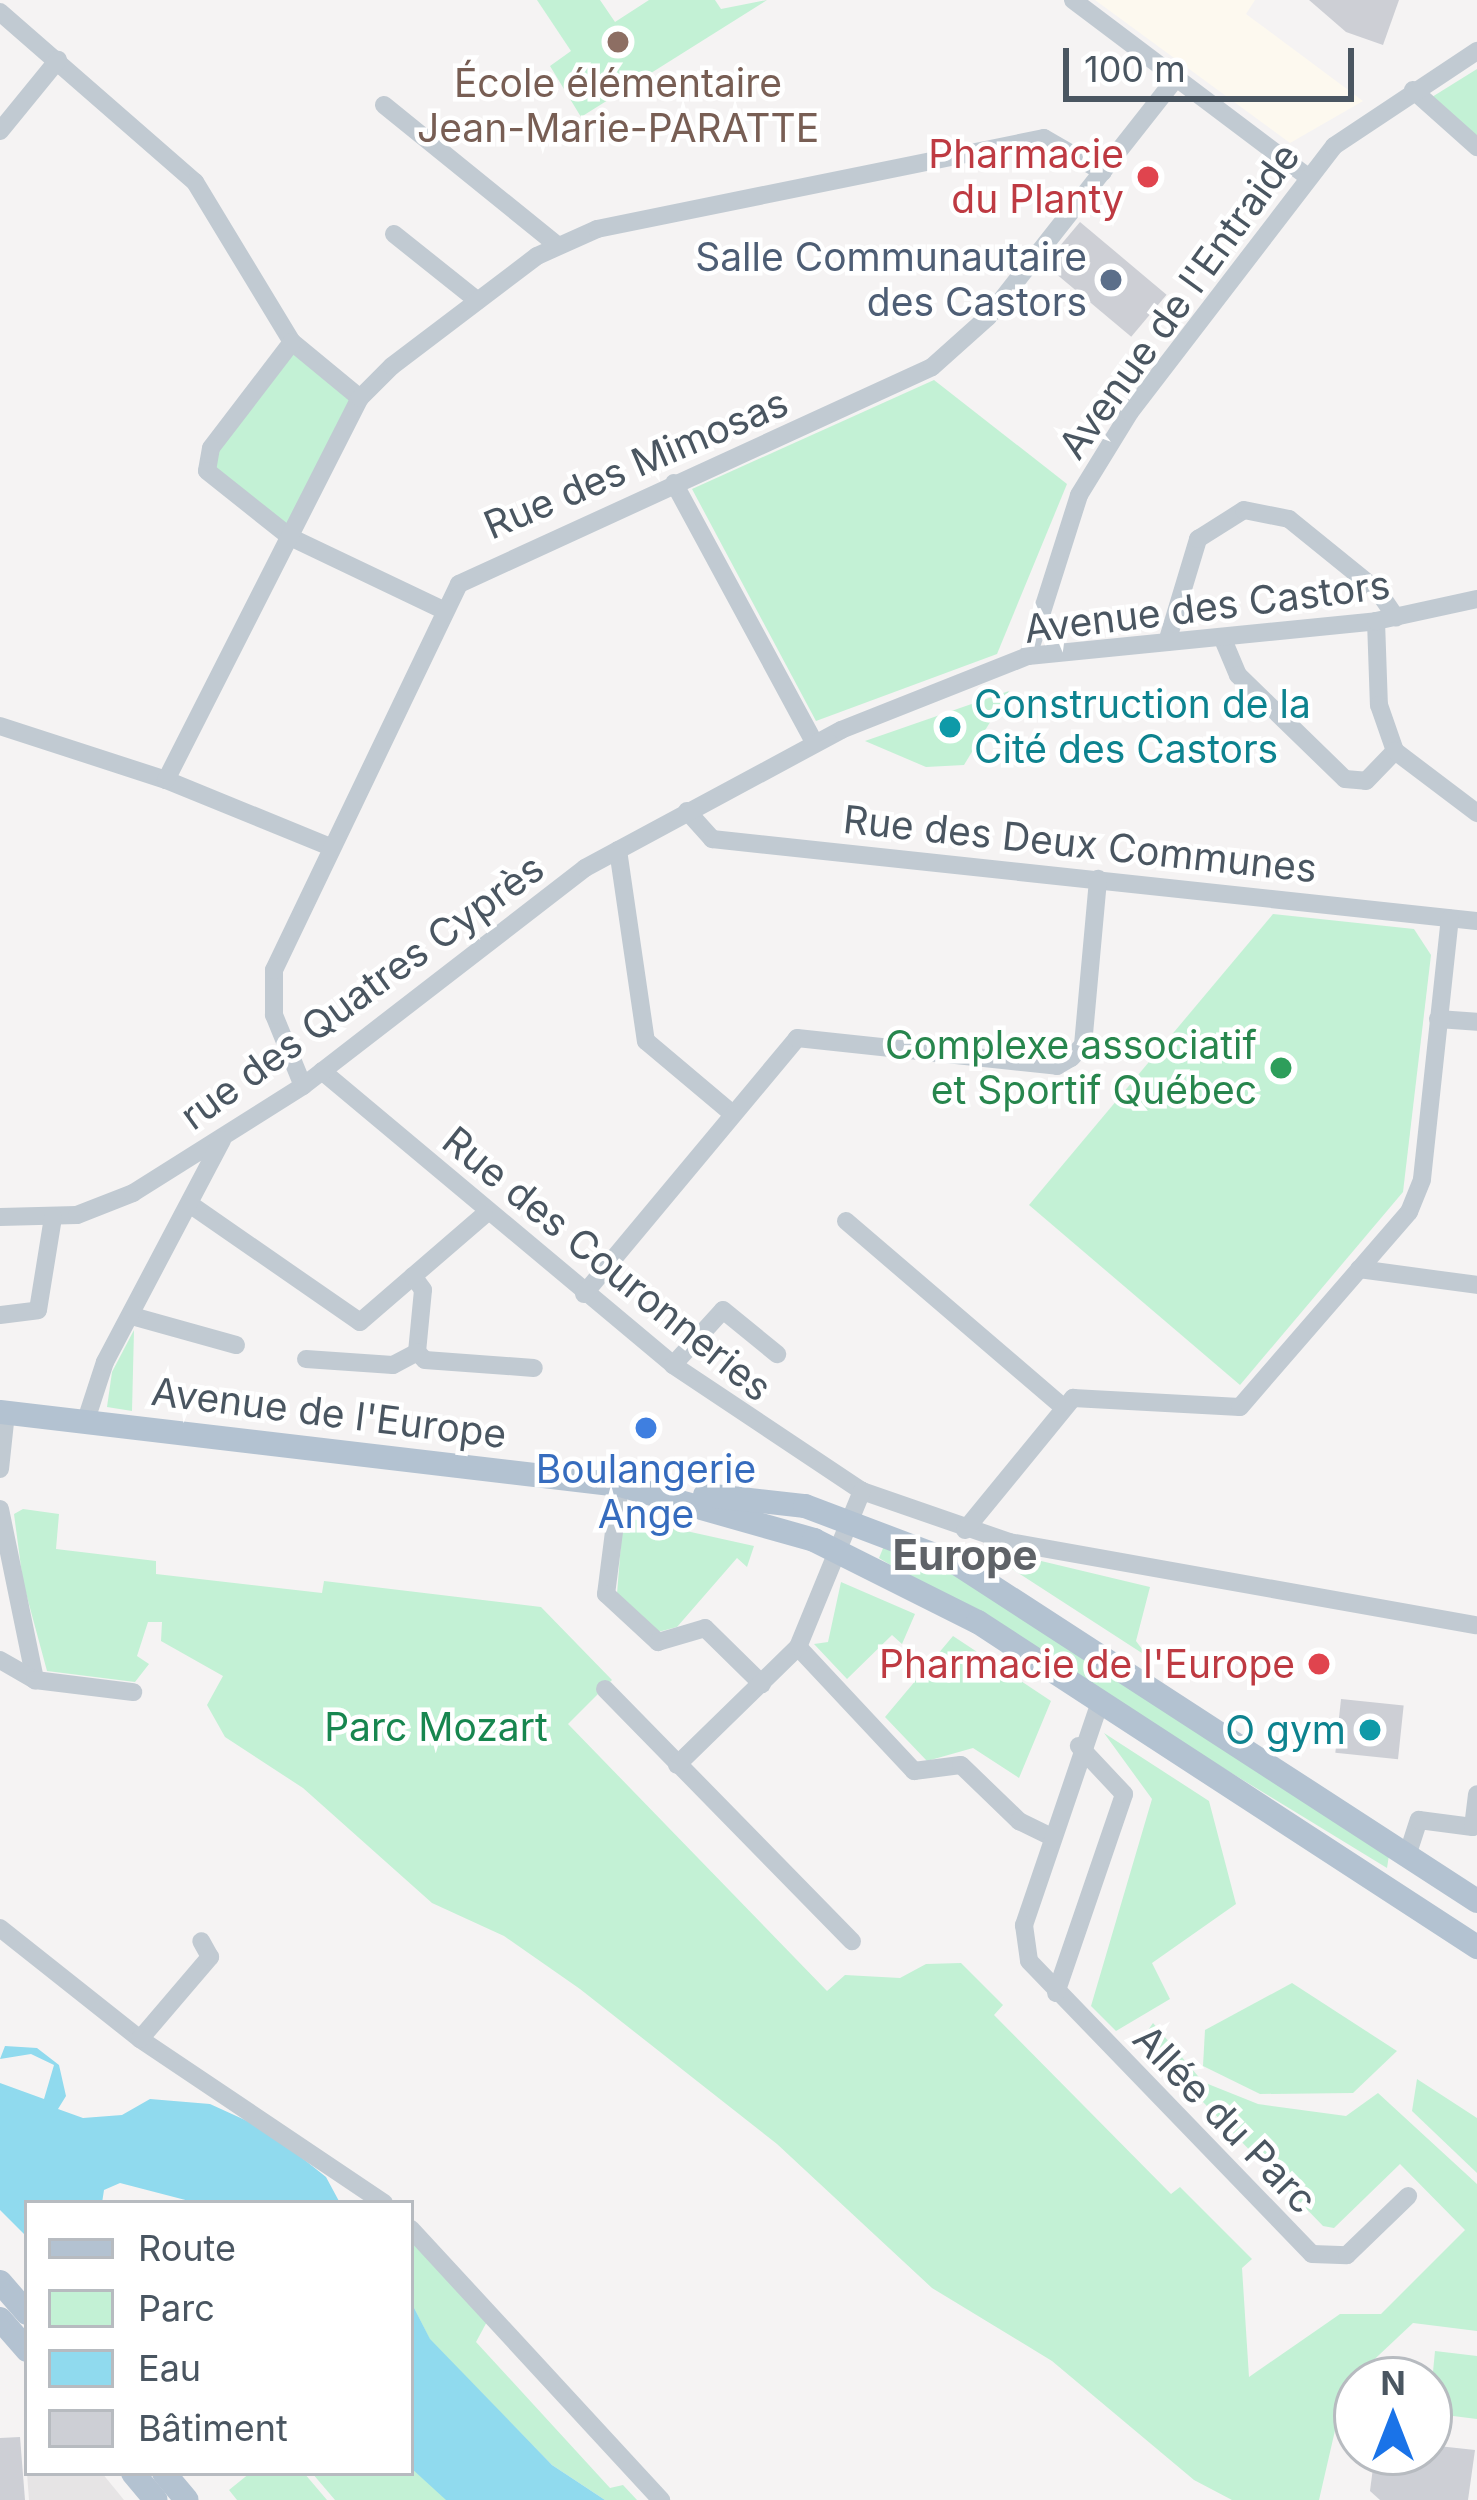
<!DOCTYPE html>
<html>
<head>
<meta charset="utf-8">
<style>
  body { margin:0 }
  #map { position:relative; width:1477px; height:2500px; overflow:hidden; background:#f5f3f3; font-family:Inter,sans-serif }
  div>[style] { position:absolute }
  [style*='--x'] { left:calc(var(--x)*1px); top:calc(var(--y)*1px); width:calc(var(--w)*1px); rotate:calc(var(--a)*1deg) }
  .commercial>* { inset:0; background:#fdf9ef }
  .education>* { inset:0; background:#e6e4e5 }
  .green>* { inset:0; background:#c3f1d5 }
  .water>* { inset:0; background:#90daee }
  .building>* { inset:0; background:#cdcfd5; transform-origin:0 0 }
  .minor>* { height:18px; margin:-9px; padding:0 9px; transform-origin:9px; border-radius:9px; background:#c1cad2 }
  .major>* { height:24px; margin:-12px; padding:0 12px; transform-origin:12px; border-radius:12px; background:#b3c2d1 }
  .dots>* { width:33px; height:33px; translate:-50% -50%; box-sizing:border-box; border:6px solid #fff; border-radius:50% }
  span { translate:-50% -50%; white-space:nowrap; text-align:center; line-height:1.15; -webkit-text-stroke:9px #fff; paint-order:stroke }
  .education-label { font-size:39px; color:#785e54 }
  .health-label { font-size:39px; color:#be3a42 }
  .right { translate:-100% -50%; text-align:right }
  .service-label { font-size:39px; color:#4e5e75 }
  .street-label { font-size:39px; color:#4a5661 }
  .culture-label { font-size:39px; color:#0d838f }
  .left { translate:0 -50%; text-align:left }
  .leisure-label { font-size:39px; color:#27864d }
  .shop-label { font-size:39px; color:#366cbe }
  .park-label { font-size:39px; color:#17864f }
  .neighbourhood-label { font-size:42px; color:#5f6368; font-weight:700 }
  .legend { position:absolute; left:24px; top:2200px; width:390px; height:276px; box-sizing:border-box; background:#fff; border:3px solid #b7bbc0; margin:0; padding:15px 21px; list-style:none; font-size:36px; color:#4a5661 }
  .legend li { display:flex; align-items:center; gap:24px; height:60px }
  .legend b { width:60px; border:3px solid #b7bbc0 }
  .north { position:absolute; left:1333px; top:2356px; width:120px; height:120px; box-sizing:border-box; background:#fff; border:3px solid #b7bbc0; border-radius:50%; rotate:0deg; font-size:33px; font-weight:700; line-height:48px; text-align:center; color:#4a5661 }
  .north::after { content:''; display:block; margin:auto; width:42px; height:54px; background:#1a73e8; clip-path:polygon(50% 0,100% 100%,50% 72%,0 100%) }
  .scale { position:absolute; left:1063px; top:48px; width:291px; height:54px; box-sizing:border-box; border:6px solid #4a5661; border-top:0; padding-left:15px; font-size:36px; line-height:42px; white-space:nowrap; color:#4a5661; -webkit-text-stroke:9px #fff; paint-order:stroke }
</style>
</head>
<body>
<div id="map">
  <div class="commercial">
    <div style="clip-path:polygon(1095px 0,1255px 0,1246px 14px,1363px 101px,1290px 143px)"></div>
  </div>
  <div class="education">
    <div style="clip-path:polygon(27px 2473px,102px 2473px,124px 2500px,29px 2500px)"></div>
  </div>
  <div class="green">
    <div style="clip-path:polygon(537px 0,600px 0,615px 22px,649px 0,715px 0,721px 9px,767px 0,581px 117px,550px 66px,571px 51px)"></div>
    <div style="clip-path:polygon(1477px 69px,1477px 139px,1432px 97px)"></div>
    <div style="clip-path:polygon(292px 349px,354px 400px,288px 530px,215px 472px,214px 455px)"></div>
    <div style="clip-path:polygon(934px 380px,1067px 484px,997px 654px,816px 721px,692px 489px)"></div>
    <div style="clip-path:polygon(1009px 691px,964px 765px,926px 767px,865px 741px)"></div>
    <div style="clip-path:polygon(1273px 914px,1414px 929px,1431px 955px,1403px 1192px,1240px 1385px,1029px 1205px)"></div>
    <div style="clip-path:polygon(134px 1330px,132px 1411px,107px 1407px,112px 1372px)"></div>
    <div style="clip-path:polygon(23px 1509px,59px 1514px,56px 1549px,156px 1561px,156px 1574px,322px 1593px,324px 1581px,541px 1607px,612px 1680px,568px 1724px,827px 1991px,845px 1975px,900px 1978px,926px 1964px,961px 1963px,1003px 2005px,994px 2015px,1171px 2194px,1180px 2187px,1252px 2259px,1242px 2268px,1249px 2377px,1340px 2314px,1381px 2314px,1465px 2230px,1400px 2164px,1334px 2228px,1323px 2226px,1142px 2039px,1153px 2023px,1203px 2082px,1258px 2104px,1346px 2116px,1378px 2093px,1477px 2184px,1477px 2331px,1413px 2323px,1345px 2387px,1319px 2500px,1232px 2500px,1194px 2480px,1052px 2361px,932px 2288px,777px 2144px,580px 1989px,504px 1936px,432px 1903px,303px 1788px,225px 1737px,207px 1705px,223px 1676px,161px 1641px,162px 1622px,148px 1622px,137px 1656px,149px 1664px,135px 1682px,47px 1671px,23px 1582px,14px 1514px)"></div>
    <div style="clip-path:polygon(623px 1517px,754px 1546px,747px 1567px,737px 1558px,677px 1627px,658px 1632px,617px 1594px)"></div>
    <div style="clip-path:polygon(886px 1541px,934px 1562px,1389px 1855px,1387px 1868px,879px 1558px)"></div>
    <div style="clip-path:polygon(1008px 1553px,1150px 1587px,1136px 1641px,1148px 1657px,1003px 1563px)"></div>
    <div style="clip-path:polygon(841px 1582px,915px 1614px,902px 1644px,892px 1635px,847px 1679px,814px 1644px,828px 1642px)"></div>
    <div style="clip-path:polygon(953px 1636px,1051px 1701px,1019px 1778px,973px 1748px,927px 1761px,885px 1717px)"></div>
    <div style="clip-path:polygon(1104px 1733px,1209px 1801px,1236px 1904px,1152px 1963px,1170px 1999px,1116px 2031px,1091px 2006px,1152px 1799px)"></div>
    <div style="clip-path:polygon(1292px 1983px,1397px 2051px,1353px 2093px,1260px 2094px,1203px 2066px,1205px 2030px)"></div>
    <div style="clip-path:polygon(1417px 2079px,1477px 2118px,1477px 2173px,1412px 2111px)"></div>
    <div style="clip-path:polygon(411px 2240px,489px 2318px,476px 2342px,610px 2488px,623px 2485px,637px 2500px,605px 2500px,552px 2465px,430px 2340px,411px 2302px)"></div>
    <div style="clip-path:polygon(1435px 2351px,1477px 2356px,1477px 2419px,1429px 2413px)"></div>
    <div style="clip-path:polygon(411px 2467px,449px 2500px,335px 2500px,312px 2473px)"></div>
    <div style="clip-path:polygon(250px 2473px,304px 2473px,327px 2500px,237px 2500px,229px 2490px)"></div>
  </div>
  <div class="water">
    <div style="clip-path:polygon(5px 2046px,37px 2048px,59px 2065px,66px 2096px,58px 2109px,83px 2118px,122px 2115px,150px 2099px,210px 2104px,267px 2130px,326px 2177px,340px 2203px,197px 2203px,120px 2183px,104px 2190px,102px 2203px,27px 2203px,27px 2237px,0 2210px,0 2083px,44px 2099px,54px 2065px,31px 2054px,0 2059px)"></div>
    <div style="clip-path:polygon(411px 2302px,430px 2339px,552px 2465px,605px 2500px,446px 2500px,411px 2468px)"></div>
  </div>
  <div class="building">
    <div style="clip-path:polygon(1309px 0,1399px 0,1383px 45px,1346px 32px)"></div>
    <div style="left:1080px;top:222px;width:113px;height:55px;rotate:40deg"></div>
    <div style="left:1341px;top:1699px;width:63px;height:54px;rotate:6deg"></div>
    <div style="clip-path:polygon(20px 2437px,25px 2500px,0 2500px,0 2438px)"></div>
    <div style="clip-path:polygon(1429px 2445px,1475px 2450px,1468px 2500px,1380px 2500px,1370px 2491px,1375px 2452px)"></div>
  </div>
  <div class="minor">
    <div style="--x:1073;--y:0;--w:294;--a:37"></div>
    <div style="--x:0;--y:12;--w:259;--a:41.1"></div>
    <div style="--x:195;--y:182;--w:187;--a:58.8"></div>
    <div style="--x:1413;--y:90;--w:86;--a:41.7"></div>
    <div style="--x:384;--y:105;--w:223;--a:39"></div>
    <div style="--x:0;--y:131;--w:92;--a:-50.8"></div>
    <div style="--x:394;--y:234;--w:107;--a:38.6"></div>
    <div style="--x:360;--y:398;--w:88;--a:-140.5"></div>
    <div style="--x:292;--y:342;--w:133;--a:127.4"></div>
    <div style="--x:211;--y:448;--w:23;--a:100"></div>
    <div style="--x:207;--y:471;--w:106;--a:38.5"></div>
    <div style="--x:290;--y:537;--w:167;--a:25.5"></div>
    <div style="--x:674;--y:483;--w:294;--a:61.6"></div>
    <div style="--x:1376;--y:621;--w:84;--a:88"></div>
    <div style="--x:1379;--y:705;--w:49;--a:70.8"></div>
    <div style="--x:1222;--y:637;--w:41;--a:67.2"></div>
    <div style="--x:1238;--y:675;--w:149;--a:44.2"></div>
    <div style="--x:1345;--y:779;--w:21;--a:5"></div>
    <div style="--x:1366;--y:781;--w:42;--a:-46"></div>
    <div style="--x:1395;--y:751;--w:103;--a:37.1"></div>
    <div style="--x:1167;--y:642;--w:108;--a:-73.2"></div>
    <div style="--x:1198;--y:539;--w:54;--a:-32.2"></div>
    <div style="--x:1244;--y:510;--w:46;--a:11.3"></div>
    <div style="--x:1289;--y:519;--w:114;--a:39"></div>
    <div style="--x:1378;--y:591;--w:32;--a:56"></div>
    <div style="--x:1028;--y:656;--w:169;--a:-72.4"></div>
    <div style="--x:1079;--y:495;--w:97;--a:-58.4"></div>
    <div style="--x:1130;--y:412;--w:335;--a:-52.5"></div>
    <div style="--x:1334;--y:146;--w:172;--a:-33.6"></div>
    <div style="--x:0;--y:726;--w:175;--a:18"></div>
    <div style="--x:687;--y:811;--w:38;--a:48"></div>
    <div style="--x:712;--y:839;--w:769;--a:6.12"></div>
    <div style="--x:328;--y:846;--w:175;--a:-157.8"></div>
    <div style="--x:166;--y:780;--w:428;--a:-63.1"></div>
    <div style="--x:360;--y:398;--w:45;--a:-45"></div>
    <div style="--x:392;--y:366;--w:182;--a:-37.2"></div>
    <div style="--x:537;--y:256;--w:66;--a:-24.2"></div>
    <div style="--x:597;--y:229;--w:456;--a:-11.5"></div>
    <div style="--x:1044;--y:138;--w:68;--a:30"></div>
    <div style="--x:618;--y:850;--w:193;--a:81.7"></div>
    <div style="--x:646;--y:1041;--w:107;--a:40.1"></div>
    <div style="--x:1438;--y:1019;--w:39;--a:4"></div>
    <div style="--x:322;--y:1071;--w:458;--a:39.9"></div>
    <div style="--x:673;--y:1365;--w:227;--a:33.7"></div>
    <div style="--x:862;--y:1491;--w:156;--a:19.1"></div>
    <div style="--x:1009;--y:1542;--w:475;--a:10.1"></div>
    <div style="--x:303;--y:1086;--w:77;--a:-112.2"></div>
    <div style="--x:274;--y:1015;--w:45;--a:-90"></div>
    <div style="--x:274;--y:970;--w:428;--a:-64.4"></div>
    <div style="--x:459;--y:584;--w:520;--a:-24.64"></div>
    <div style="--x:932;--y:367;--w:75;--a:-41.8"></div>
    <div style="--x:988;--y:317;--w:304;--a:-51.8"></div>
    <div style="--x:194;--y:1207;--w:202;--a:34.7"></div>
    <div style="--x:360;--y:1322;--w:164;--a:-40.8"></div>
    <div style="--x:0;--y:1217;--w:77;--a:-1.5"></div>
    <div style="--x:77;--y:1215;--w:60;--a:-21.4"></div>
    <div style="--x:133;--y:1193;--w:201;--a:-32.2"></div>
    <div style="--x:303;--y:1086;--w:356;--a:-37.7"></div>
    <div style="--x:585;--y:868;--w:291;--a:-28.3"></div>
    <div style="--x:841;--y:730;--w:201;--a:-21.6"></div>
    <div style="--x:1028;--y:656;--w:350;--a:-5.7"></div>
    <div style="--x:1376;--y:621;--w:103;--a:-12.3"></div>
    <div style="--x:846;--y:1221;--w:287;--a:40.6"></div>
    <div style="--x:1359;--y:1269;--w:119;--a:7.7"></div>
    <div style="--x:413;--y:1276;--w:17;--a:54"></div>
    <div style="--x:423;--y:1290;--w:62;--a:95.5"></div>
    <div style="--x:417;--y:1352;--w:11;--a:45"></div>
    <div style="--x:425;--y:1360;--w:109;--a:4.2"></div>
    <div style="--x:584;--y:1294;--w:333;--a:-50.2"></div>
    <div style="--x:797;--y:1038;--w:262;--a:6.1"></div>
    <div style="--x:1057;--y:1066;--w:16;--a:-30"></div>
    <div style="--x:1071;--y:1058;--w:18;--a:-47"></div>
    <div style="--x:1083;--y:1045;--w:167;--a:-84.8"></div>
    <div style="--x:0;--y:1315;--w:38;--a:-7"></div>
    <div style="--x:38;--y:1310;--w:94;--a:-80.8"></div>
    <div style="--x:132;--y:1316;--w:108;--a:15.6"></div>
    <div style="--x:306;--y:1359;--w:87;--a:3.9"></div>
    <div style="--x:393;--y:1365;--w:27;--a:-28"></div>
    <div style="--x:673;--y:1365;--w:74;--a:-47.7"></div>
    <div style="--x:723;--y:1310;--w:70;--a:39.2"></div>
    <div style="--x:86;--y:1420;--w:61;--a:-71.9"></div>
    <div style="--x:105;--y:1362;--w:251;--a:-62.2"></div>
    <div style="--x:0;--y:1469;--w:56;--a:-83.9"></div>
    <div style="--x:620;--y:1485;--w:110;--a:97.3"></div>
    <div style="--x:606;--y:1594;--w:71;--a:42.7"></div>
    <div style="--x:658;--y:1642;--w:49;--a:-16.6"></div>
    <div style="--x:705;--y:1628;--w:80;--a:44.5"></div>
    <div style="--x:0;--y:1509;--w:175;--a:78.4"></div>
    <div style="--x:965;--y:1530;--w:171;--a:-50.7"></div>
    <div style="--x:1073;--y:1398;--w:167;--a:3.1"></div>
    <div style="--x:1240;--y:1407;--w:258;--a:-49.1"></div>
    <div style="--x:1409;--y:1212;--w:35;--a:-68"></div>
    <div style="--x:1422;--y:1179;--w:262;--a:-83.9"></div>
    <div style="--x:798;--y:1647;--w:170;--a:46.9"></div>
    <div style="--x:914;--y:1771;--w:47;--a:-7.3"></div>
    <div style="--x:961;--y:1765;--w:81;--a:44"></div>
    <div style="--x:1019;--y:1821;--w:37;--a:26"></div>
    <div style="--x:0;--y:1660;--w:40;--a:29.7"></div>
    <div style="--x:35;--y:1680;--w:99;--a:7"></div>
    <div style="--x:605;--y:1689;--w:353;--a:45.6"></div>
    <div style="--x:1100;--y:1702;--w:236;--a:108.8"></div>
    <div style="--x:1024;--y:1925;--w:36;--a:82"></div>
    <div style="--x:1029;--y:1961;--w:407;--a:46"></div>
    <div style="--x:1312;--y:2254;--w:35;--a:2"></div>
    <div style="--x:1347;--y:2255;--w:85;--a:-44"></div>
    <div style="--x:677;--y:1765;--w:169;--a:-44.3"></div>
    <div style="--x:798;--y:1647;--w:169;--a:-67.7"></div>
    <div style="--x:1407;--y:1856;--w:38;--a:-72"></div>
    <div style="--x:1419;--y:1820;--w:54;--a:7.4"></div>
    <div style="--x:1473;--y:1827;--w:33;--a:-83"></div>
    <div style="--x:0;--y:1928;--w:179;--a:38.4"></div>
    <div style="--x:140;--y:2039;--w:294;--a:33.9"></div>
    <div style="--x:1056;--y:1993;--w:210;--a:-71.1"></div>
    <div style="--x:1124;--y:1794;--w:66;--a:-133.2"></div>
    <div style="--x:140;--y:2039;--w:108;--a:-49.5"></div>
    <div style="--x:210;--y:1957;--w:18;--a:-119"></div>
    <div style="--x:411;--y:2229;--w:369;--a:47.3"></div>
  </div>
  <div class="major">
    <div style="--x:0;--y:1412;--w:624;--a:6.72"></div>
    <div style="--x:620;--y:1485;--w:202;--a:15.8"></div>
    <div style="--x:814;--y:1540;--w:183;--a:26.6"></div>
    <div style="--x:978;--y:1622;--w:596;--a:33.08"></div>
    <div style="--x:705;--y:1495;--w:101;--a:6.3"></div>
    <div style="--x:805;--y:1506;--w:161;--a:20.7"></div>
    <div style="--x:956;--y:1563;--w:621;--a:32.97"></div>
    <div style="--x:0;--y:2282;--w:41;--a:48.9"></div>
    <div style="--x:0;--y:2319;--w:41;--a:48.9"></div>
    <div style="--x:133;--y:2473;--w:35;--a:50"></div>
    <div style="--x:164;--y:2473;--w:35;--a:50"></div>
  </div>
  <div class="dots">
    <div style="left:618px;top:42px;background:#8d6e63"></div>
    <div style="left:1148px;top:177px;background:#e0444e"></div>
    <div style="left:1111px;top:280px;background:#5c6f8a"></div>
    <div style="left:950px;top:727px;background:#0f9aa8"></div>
    <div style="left:1281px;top:1068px;background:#2e9e5b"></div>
    <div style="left:646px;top:1428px;background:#3f7fe0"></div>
    <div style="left:1319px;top:1664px;background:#e0444e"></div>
    <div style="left:1370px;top:1730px;background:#0f9aa8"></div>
  </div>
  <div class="education-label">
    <span style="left:618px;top:106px">École élémentaire<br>Jean-Marie-PARATTE</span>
  </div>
  <div class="health-label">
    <span class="right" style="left:1124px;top:177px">Pharmacie<br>du Planty</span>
    <span class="right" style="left:1295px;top:1664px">Pharmacie de l'Europe</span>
  </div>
  <div class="service-label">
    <span class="right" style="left:1087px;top:280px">Salle Communautaire<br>des Castors</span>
  </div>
  <div class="street-label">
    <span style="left:1179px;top:301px;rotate:-54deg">Avenue de l'Entraide</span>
    <span style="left:636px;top:464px;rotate:-23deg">Rue des Mimosas</span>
    <span style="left:1207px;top:607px;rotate:-7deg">Avenue des Castors</span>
    <span style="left:1080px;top:844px;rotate:6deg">Rue des Deux Communes</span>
    <span style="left:362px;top:992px;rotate:-36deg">rue des Quatres Cyprès</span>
    <span style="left:607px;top:1264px;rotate:39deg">Rue des Couronneries</span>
    <span style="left:329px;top:1413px;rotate:7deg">Avenue de l'Europe</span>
    <span style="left:1225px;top:2119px;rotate:46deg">Allée du Parc</span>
  </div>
  <div class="culture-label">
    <span class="left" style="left:974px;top:727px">Construction de la<br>Cité des Castors</span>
    <span class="right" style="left:1346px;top:1730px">O gym</span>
  </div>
  <div class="leisure-label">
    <span class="right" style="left:1257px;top:1068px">Complexe associatif<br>et Sportif Québec</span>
  </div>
  <div class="shop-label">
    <span style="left:646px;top:1492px">Boulangerie<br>Ange</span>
  </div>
  <div class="park-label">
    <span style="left:436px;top:1727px">Parc Mozart</span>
  </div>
  <div class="neighbourhood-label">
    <span style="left:965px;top:1555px">Europe</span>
  </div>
  <ul class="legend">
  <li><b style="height:15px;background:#b3c2d1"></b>Route</li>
  <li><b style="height:33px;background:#c3f1d5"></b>Parc</li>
  <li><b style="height:33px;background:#90daee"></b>Eau</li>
  <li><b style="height:33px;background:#cdcfd5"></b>Bâtiment</li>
  </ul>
  <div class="north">N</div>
  <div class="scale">100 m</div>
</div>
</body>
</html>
